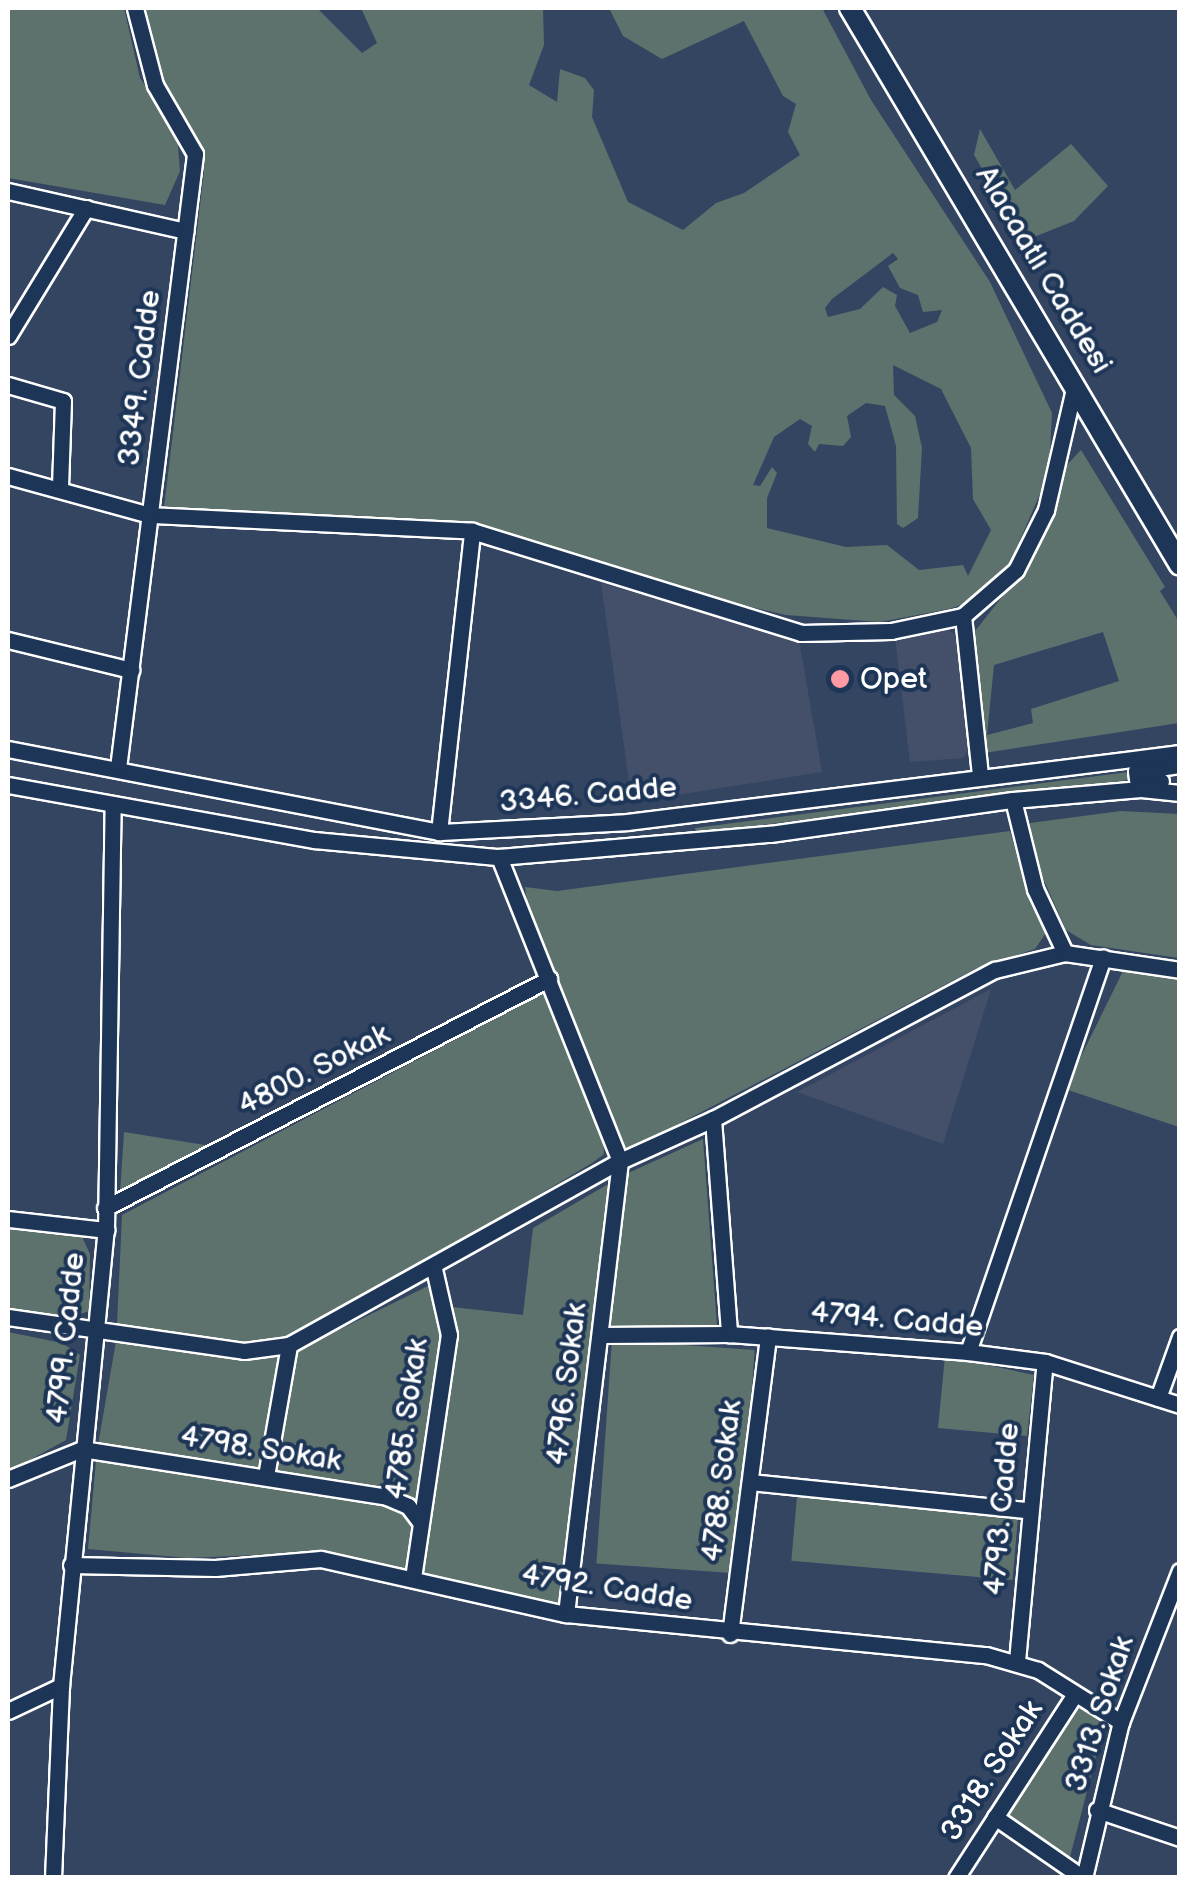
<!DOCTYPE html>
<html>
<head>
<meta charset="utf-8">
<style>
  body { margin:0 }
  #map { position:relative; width:1187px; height:1885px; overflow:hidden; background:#344562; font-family:"Balsamiq Sans",sans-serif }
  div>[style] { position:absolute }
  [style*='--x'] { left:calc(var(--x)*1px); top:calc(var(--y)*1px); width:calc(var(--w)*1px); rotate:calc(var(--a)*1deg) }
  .built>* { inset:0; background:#44506a }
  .green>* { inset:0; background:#5e726d; transform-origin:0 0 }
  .roads { filter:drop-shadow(2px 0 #fff) drop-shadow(-2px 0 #fff) drop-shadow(0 2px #fff) drop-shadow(0 -2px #fff) }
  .minor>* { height:15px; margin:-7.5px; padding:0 7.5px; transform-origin:7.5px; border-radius:7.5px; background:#1d3557 }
  .major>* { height:20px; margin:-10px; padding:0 10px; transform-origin:10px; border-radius:10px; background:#1d3557 }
  .dots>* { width:28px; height:28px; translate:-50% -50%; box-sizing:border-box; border:5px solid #1d3557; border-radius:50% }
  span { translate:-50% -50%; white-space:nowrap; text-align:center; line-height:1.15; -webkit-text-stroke:8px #1d3557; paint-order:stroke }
  .street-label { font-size:30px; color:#fff }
  .poi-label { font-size:30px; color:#fff }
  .left { translate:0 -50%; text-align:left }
  .frame { position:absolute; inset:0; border:10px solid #fff; pointer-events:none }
</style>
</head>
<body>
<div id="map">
  <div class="built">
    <div style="clip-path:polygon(601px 583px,799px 640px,822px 772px,632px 802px)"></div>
    <div style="clip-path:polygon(940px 626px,955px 634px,972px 743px,963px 758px,910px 762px,895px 638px)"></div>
    <div style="clip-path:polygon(991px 989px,943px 1144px,797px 1092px)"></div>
  </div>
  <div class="green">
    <div style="clip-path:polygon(8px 8px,124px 8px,140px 78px,177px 134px,180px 171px,165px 205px,8px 178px)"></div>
    <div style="clip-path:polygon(evenodd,144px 8px,317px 8px,362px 53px,377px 43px,361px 8px,543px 8px,544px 45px,529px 85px,557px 102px,560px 69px,585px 78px,594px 90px,592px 117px,628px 202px,683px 230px,716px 203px,744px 193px,800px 155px,788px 132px,796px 104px,783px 96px,744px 21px,662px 59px,623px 36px,609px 8px,822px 8px,871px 100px,990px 282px,1052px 413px,1049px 473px,1007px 570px,976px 600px,949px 609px,880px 622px,786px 615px,640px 582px,476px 527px,170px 515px,164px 508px,204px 172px,199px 146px,160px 80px,144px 8px,893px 253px,898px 259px,888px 266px,900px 288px,918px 295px,923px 312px,942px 310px,937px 322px,910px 333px,895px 306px,897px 295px,883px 287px,860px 309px,828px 317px,825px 308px,832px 299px,893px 253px,144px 8px,893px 365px,941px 389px,971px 448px,973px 499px,991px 530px,968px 576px,963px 565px,919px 570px,887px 545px,846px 547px,767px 528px,767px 498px,777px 473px,772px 467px,760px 486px,753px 485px,774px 437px,800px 419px,812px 426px,808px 444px,815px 452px,819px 444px,843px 446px,851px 437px,847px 416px,866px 403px,885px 406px,896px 446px,897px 524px,903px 528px,918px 518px,922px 448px,915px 416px,894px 395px,893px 365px)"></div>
    <div style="clip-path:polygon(980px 129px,1015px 190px,1071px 144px,1108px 186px,1074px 221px,1024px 241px,974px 155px)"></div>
    <div style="clip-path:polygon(evenodd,1081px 450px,1165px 587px,1160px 591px,1179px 622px,1179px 723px,984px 753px,972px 635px,1035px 555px,1066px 466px,1081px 450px,1103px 632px,1119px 681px,1031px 709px,1033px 723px,987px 735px,994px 665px,1103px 632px)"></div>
    <div style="clip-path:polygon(1136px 771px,1137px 779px,696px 833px,695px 828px)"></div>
    <div style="clip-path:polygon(1121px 811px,1179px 814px,1179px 958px,1091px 945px,1066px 930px,1034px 858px,1030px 823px)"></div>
    <div style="clip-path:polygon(1010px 831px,1030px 903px,1046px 933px,1035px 949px,975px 969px,627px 1151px,528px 911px,525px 887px,557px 891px)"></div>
    <div style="clip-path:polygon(1124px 969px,1179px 980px,1179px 1127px,1065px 1089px)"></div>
    <div style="clip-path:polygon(544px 993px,603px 1139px,604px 1154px,592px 1163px,330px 1319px,283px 1337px,252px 1342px,145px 1334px,117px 1325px,122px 1215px)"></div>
    <div style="clip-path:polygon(124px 1132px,211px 1146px,120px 1193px)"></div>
    <div style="clip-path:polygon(703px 1139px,717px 1326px,609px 1328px,626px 1174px)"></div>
    <div style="clip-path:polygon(610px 1183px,571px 1541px,558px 1605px,417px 1575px,448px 1396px,452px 1307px,523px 1315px,533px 1228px)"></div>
    <div style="clip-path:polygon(8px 1224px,70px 1229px,82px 1237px,90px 1254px,89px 1311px,72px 1317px,8px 1309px)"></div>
    <div style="clip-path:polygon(432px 1284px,442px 1332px,419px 1510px,399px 1496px,275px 1470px,271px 1464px,290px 1354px)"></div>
    <div style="clip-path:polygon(8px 1332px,62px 1343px,80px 1355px,66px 1440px,8px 1472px)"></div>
    <div style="left:612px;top:1340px;width:143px;height:224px;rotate:4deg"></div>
    <div style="clip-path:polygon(116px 1341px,264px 1358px,284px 1354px,262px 1470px,98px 1445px)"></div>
    <div style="clip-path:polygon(945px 1356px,1034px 1375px,1027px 1436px,938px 1428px)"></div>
    <div style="clip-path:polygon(96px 1461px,394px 1503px,415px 1526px,407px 1574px,281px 1554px,187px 1558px,88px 1549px)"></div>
    <div style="left:797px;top:1496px;width:222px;height:65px;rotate:5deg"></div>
    <div style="clip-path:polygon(1081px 1707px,1104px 1725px,1069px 1861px,1007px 1814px,1069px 1715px)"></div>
  </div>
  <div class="roads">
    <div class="minor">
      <div style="--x:8;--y:191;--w:182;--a:12.7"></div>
      <div style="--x:8;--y:336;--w:150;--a:-58.6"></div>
      <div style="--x:8;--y:385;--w:57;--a:16.2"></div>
      <div style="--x:63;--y:401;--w:86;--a:92"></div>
      <div style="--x:8;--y:476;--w:147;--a:15.4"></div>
      <div style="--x:150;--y:515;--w:322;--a:2.8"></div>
      <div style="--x:472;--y:531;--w:344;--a:17.2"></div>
      <div style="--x:801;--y:633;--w:90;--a:-1.3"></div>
      <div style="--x:891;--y:631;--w:74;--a:-11.8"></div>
      <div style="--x:963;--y:616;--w:70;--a:-41"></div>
      <div style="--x:1016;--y:570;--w:67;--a:-63.4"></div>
      <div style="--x:1046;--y:510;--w:129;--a:-77"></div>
      <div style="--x:963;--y:616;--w:161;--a:83.9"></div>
      <div style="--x:8;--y:640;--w:127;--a:13.7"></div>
      <div style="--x:8;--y:749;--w:439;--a:10.9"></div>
      <div style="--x:439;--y:832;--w:188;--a:-3"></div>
      <div style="--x:627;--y:822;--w:557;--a:-7.11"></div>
      <div style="--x:118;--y:768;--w:619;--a:-82.85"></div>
      <div style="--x:195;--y:154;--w:80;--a:-120.1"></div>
      <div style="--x:155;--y:85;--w:80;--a:-104.6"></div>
      <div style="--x:1161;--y:781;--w:24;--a:-175"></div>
      <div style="--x:1137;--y:779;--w:8;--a:-97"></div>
      <div style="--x:1136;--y:771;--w:44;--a:-7.8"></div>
      <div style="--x:8;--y:785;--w:311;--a:10.2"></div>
      <div style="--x:314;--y:840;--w:186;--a:5.3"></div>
      <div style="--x:499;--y:857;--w:272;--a:-4.9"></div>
      <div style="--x:770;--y:834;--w:245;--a:-8"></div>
      <div style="--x:1013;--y:800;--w:128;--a:-4.9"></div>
      <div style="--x:1141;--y:789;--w:39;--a:6"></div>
      <div style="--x:1013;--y:800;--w:92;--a:76.1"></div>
      <div style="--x:1035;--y:889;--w:71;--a:64.9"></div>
      <div style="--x:439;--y:832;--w:303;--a:-83.7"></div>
      <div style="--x:499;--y:857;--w:327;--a:68.3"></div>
      <div style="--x:620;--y:1161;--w:456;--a:96.8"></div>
      <div style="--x:713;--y:1119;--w:216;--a:85.7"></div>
      <div style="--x:105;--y:1208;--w:500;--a:-27.3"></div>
      <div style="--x:8;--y:1219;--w:99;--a:6.4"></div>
      <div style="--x:8;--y:1317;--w:238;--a:8.2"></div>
      <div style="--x:244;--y:1351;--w:45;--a:-7.6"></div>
      <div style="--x:289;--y:1345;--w:379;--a:-29.1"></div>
      <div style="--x:620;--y:1161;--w:102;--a:-24.3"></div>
      <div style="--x:713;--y:1119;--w:319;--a:-27.9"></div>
      <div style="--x:995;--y:970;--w:72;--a:-13.7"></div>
      <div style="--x:1065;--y:953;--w:116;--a:8.4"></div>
      <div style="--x:602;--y:1335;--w:127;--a:-0.5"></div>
      <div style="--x:729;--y:1334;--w:240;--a:4.3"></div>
      <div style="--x:968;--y:1352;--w:78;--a:7.4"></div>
      <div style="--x:1045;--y:1362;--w:142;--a:17.7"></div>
      <div style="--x:968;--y:1352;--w:417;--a:-71.1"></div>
      <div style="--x:1158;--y:1398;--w:65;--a:-70.2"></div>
      <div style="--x:266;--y:1476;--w:133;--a:-80"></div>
      <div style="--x:8;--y:1479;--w:80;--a:-22.1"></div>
      <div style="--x:82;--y:1449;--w:309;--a:8.9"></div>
      <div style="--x:387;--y:1497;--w:23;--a:23"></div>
      <div style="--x:408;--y:1506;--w:21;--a:53"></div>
      <div style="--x:750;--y:1482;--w:279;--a:5.8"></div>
      <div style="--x:71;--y:1565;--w:144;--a:1.2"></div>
      <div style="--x:215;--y:1568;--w:106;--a:-4.9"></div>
      <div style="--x:321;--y:1559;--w:251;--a:12.7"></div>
      <div style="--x:566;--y:1614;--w:422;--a:5.6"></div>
      <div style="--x:986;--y:1655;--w:54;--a:16.1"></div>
      <div style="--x:1038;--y:1670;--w:98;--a:32.1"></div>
      <div style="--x:413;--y:1578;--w:246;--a:-81.6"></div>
      <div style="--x:449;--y:1335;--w:68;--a:-102.8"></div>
      <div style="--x:730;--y:1634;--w:300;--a:-82.7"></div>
      <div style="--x:1017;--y:1661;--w:300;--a:-84.7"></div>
      <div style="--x:8;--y:1711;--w:59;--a:-25.3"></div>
      <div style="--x:1097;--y:1810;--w:88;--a:18.6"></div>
      <div style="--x:995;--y:1817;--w:107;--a:34.7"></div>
      <div style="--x:53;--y:1878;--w:192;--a:-87.6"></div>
      <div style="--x:61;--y:1686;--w:458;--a:-84.4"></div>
      <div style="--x:106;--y:1230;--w:426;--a:-89.1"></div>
      <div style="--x:956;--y:1878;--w:219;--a:-57.1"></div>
      <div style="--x:1084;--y:1878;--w:160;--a:-76.7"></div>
      <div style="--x:1121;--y:1722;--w:162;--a:-68.7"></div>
    </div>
    <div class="major">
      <div style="--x:850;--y:8;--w:647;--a:59.35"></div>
    </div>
  </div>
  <div class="dots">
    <div style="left:840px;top:679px;background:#ff9aa2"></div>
  </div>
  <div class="street-label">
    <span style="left:1043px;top:270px;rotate:59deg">Alacaatlı Caddesi</span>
    <span style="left:140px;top:378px;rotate:-83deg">3349. Cadde</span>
    <span style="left:588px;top:795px;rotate:-5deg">3346. Cadde</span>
    <span style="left:314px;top:1070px;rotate:-27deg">4800. Sokak</span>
    <span style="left:897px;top:1320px;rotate:5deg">4794. Cadde</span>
    <span style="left:66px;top:1338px;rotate:-84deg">4799. Cadde</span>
    <span style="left:567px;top:1384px;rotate:-83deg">4796. Sokak</span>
    <span style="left:407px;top:1419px;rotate:-82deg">4785. Sokak</span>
    <span style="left:261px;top:1449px;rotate:9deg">4798. Sokak</span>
    <span style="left:722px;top:1481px;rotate:-83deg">4788. Sokak</span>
    <span style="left:1002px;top:1509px;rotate:-85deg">4793. Cadde</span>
    <span style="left:607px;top:1588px;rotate:9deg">4792. Cadde</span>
    <span style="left:1100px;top:1714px;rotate:-72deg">3313. Sokak</span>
    <span style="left:992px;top:1771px;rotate:-57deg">3318. Sokak</span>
  </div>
  <div class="poi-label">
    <span class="left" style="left:860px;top:679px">Opet</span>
  </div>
  <div class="frame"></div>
</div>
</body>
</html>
